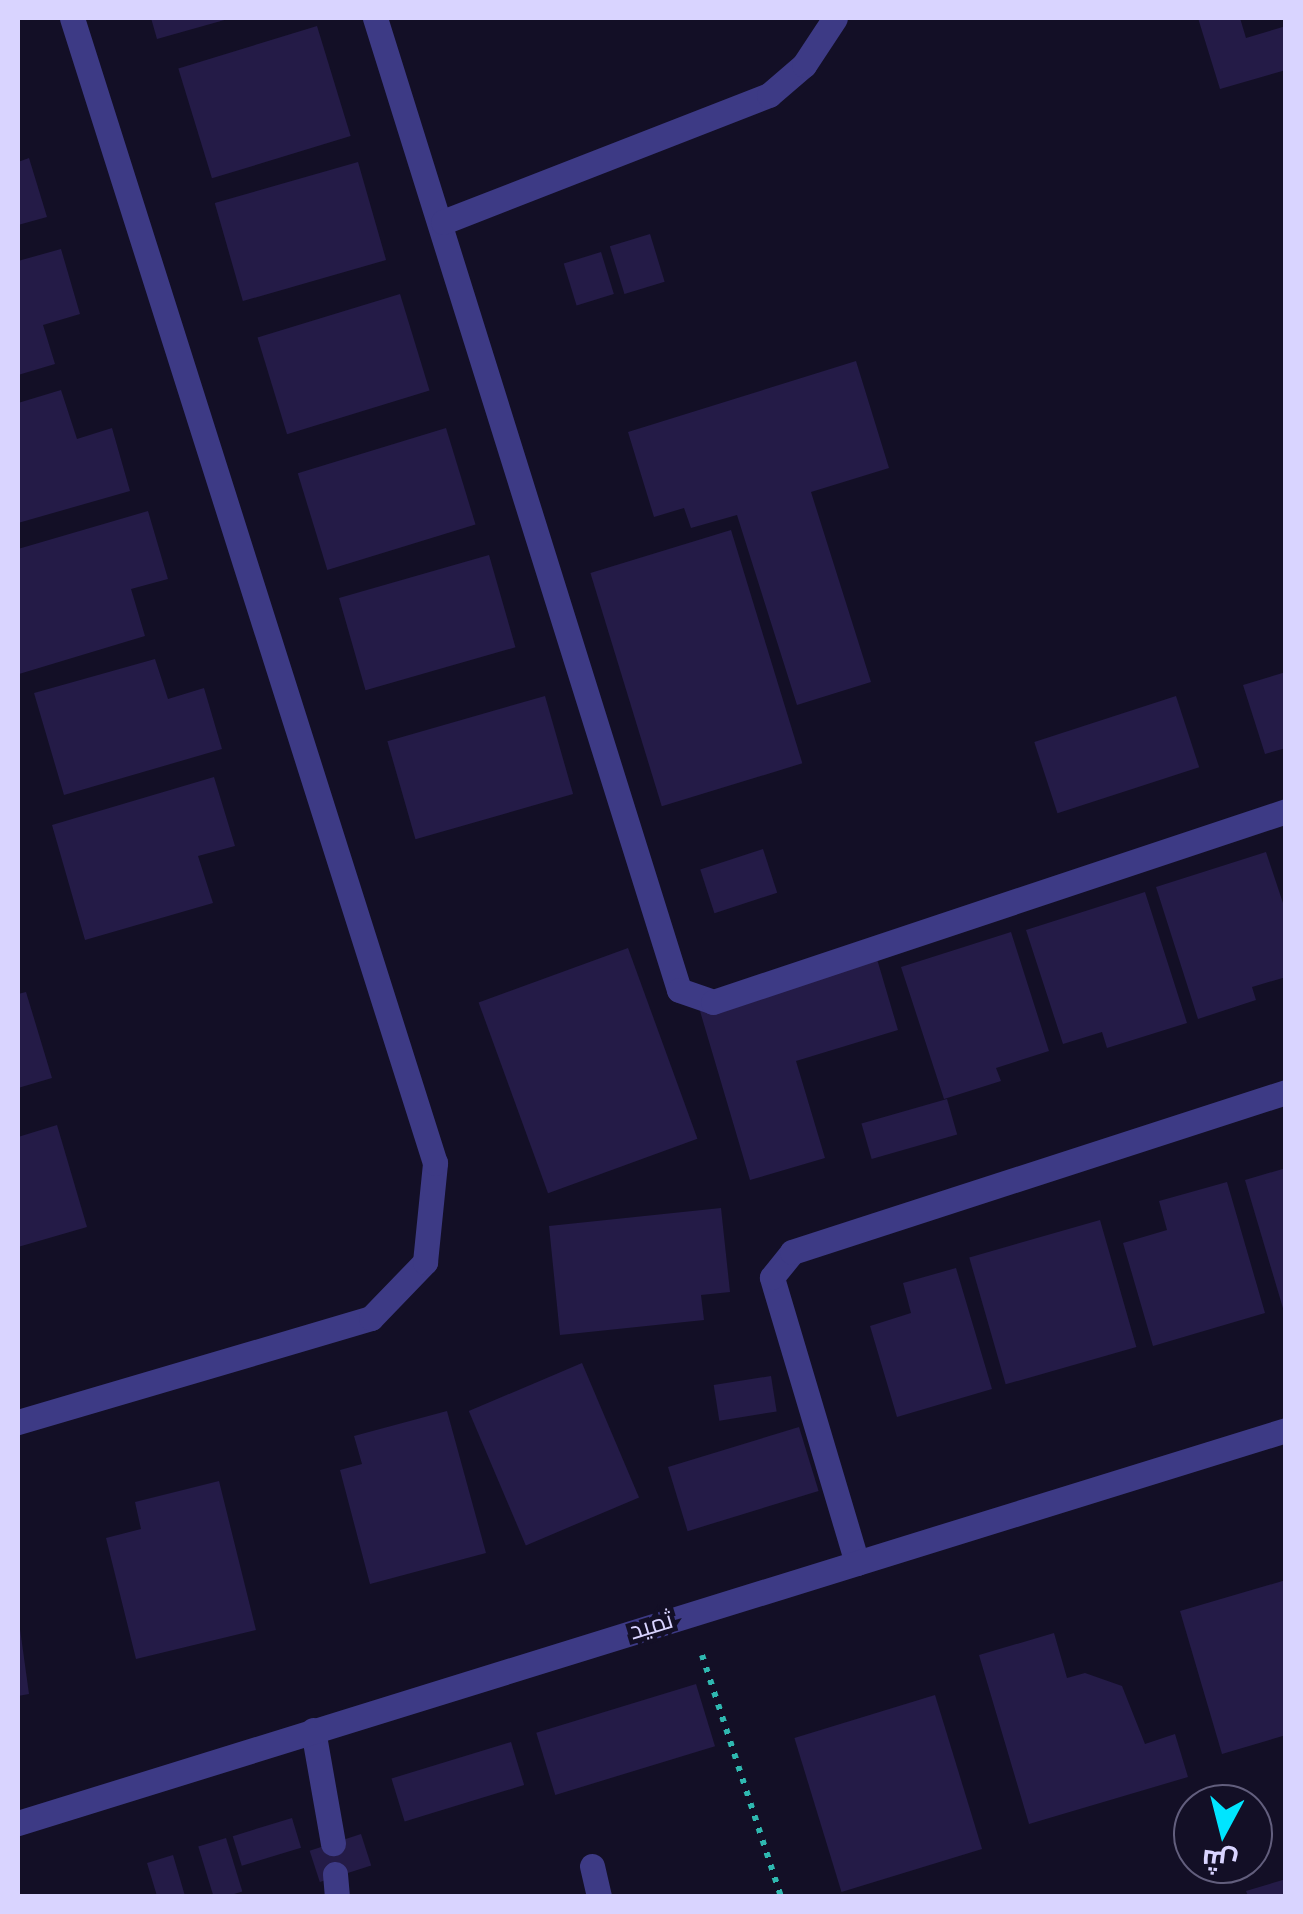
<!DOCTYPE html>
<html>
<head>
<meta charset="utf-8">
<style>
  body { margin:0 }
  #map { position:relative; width:1303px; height:1914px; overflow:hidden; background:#130f26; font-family:"IBM Plex Sans",Cairo,sans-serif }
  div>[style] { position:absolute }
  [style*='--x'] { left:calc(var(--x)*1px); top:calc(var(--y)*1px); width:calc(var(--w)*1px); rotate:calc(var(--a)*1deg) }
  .building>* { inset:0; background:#241b47; transform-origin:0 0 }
  .path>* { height:6px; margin-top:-3px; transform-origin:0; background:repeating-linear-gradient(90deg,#2fb8b0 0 5px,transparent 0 13px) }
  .lane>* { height:25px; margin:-12.5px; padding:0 12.5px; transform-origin:12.5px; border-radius:12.5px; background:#3d3a85 }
  .street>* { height:25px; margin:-12.5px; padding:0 12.5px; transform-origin:12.5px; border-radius:12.5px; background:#3d3a85 }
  span { translate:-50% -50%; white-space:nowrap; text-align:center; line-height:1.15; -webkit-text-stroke:9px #130f26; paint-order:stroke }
  .street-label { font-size:25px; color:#d9d4ff }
  .frame { position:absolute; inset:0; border:20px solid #d9d4ff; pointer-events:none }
  .north { position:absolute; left:1173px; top:1784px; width:100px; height:100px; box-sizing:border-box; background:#130f26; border:2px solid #625e7d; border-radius:50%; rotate:187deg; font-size:28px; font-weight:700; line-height:40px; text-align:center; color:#d9d4ff }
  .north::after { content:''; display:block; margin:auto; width:35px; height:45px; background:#00e5ff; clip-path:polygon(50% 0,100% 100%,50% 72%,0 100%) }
</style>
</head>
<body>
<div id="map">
  <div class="building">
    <div style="clip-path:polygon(151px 18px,228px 18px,228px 19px,157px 39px)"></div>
    <div style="clip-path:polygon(1198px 18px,1240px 18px,1246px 38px,1286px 26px,1286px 70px,1220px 89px)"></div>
    <div style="left:317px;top:26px;width:115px;height:145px;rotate:73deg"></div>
    <div style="clip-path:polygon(29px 158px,47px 217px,18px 225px,18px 162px)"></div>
    <div style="left:358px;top:162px;width:102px;height:149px;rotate:74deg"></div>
    <div style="left:650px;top:234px;width:50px;height:42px;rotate:73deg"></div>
    <div style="clip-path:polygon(61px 249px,80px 314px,43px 325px,55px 364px,18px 375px,18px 261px)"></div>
    <div style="left:601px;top:252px;width:44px;height:39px;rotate:73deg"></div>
    <div style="left:400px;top:294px;width:101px;height:149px;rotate:73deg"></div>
    <div style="clip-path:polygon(856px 361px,889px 468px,811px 492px,871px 682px,797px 705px,737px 515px,691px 528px,684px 508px,654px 517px,628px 432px)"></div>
    <div style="clip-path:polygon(61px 390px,77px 439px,112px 428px,130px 491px,18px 523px,18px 403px)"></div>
    <div style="left:446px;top:428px;width:101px;height:155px;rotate:73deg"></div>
    <div style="clip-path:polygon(148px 511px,168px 579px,131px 589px,145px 636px,19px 674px,18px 549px)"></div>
    <div style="left:731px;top:530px;width:244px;height:147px;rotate:73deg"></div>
    <div style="left:489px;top:555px;width:96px;height:156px;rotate:74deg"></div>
    <div style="clip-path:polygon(155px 659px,168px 699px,204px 688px,222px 749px,64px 795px,34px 693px)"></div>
    <div style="clip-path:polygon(1286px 672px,1286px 748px,1265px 754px,1243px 685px)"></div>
    <div style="left:545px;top:696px;width:102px;height:164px;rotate:74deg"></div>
    <div style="left:1176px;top:696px;width:75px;height:149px;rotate:72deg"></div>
    <div style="clip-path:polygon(214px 777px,235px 846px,198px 856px,213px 903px,85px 940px,52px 825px)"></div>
    <div style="left:763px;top:849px;width:46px;height:66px;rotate:72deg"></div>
    <div style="clip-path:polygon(1266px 852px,1286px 912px,1286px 977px,1252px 987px,1256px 1000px,1198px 1019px,1156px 887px)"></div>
    <div style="clip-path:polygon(1145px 892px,1187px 1023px,1107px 1048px,1102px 1032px,1063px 1044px,1026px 930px)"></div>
    <div style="clip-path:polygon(1011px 932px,1049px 1051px,996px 1068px,1001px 1081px,944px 1099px,901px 967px)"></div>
    <div style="left:628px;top:948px;width:203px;height:159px;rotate:70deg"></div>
    <div style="clip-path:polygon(877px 959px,898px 1030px,796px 1061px,825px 1158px,750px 1180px,700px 1011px)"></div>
    <div style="clip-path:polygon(26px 992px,52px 1078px,18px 1088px,18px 994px)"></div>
    <div style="left:947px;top:1099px;width:37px;height:89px;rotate:74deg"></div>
    <div style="clip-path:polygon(57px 1125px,87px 1227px,18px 1247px,18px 1137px)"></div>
    <div style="clip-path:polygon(1286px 1168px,1286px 1314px,1285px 1315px,1245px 1180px)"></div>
    <div style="clip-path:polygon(1227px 1182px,1265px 1313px,1153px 1346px,1123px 1243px,1167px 1230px,1159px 1201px)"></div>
    <div style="clip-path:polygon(721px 1208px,730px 1292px,701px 1295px,704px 1320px,560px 1335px,549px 1226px)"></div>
    <div style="left:1100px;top:1220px;width:132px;height:136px;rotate:74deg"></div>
    <div style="clip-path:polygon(956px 1268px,992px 1389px,897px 1417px,870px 1326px,911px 1313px,903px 1283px)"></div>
    <div style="left:582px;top:1363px;width:146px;height:123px;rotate:67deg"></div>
    <div style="left:771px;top:1376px;width:36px;height:58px;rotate:81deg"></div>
    <div style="clip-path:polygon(447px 1411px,486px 1553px,370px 1584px,340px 1470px,362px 1464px,354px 1436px)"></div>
    <div style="left:799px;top:1427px;width:67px;height:137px;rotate:73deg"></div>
    <div style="clip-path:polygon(219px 1481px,256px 1630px,136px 1659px,106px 1538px,141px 1529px,135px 1502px)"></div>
    <div style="clip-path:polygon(1286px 1580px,1286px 1735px,1222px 1754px,1180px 1611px)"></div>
    <div style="clip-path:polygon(20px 1629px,29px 1694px,18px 1696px,18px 1630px)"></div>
    <div style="clip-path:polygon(1054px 1633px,1067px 1678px,1085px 1673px,1122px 1686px,1145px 1744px,1175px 1734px,1188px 1777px,1029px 1824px,979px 1655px)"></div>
    <div style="left:696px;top:1684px;width:65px;height:167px;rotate:73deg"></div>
    <div style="left:935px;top:1695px;width:161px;height:147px;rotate:73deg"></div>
    <div style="left:511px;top:1742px;width:45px;height:125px;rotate:73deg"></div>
    <div style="left:292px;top:1818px;width:31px;height:62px;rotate:73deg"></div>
    <div style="left:361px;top:1834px;width:33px;height:54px;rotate:72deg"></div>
    <div style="left:226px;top:1838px;width:56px;height:29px;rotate:73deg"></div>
    <div style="clip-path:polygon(173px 1855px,185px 1896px,157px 1896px,147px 1863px)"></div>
    <div style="clip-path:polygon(1286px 1879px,1286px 1896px,1248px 1896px,1246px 1891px)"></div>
  </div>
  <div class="path">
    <div style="--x:702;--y:1655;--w:254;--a:71.9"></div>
  </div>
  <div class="lane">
    <div style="--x:313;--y:1730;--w:115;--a:80"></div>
    <div style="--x:592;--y:1866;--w:31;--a:77"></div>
    <div style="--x:335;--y:1874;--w:22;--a:85"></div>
  </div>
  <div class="street">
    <div style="--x:375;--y:18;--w:1018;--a:72.63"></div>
    <div style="--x:679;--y:990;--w:36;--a:19"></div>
    <div style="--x:713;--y:1002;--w:604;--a:-18.43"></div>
    <div style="--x:443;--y:222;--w:350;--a:-21.3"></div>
    <div style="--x:769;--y:95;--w:46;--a:-40.6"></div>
    <div style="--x:804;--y:65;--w:56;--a:-56.6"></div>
    <div style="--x:18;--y:1422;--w:368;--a:-16.4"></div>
    <div style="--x:371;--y:1318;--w:78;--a:-46"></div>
    <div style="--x:425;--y:1262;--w:100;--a:-84.2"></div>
    <div style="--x:435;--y:1163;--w:1201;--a:-107.59"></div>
    <div style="--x:857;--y:1563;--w:298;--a:-106.6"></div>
    <div style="--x:772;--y:1277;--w:32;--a:-51"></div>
    <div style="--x:792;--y:1252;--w:519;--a:-17.95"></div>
    <div style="--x:18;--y:1823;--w:1328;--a:-17.22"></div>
  </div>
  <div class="street-label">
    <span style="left:651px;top:1625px;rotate:-17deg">ثميد</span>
  </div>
  <div class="frame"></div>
  <div class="north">ش</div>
</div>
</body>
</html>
